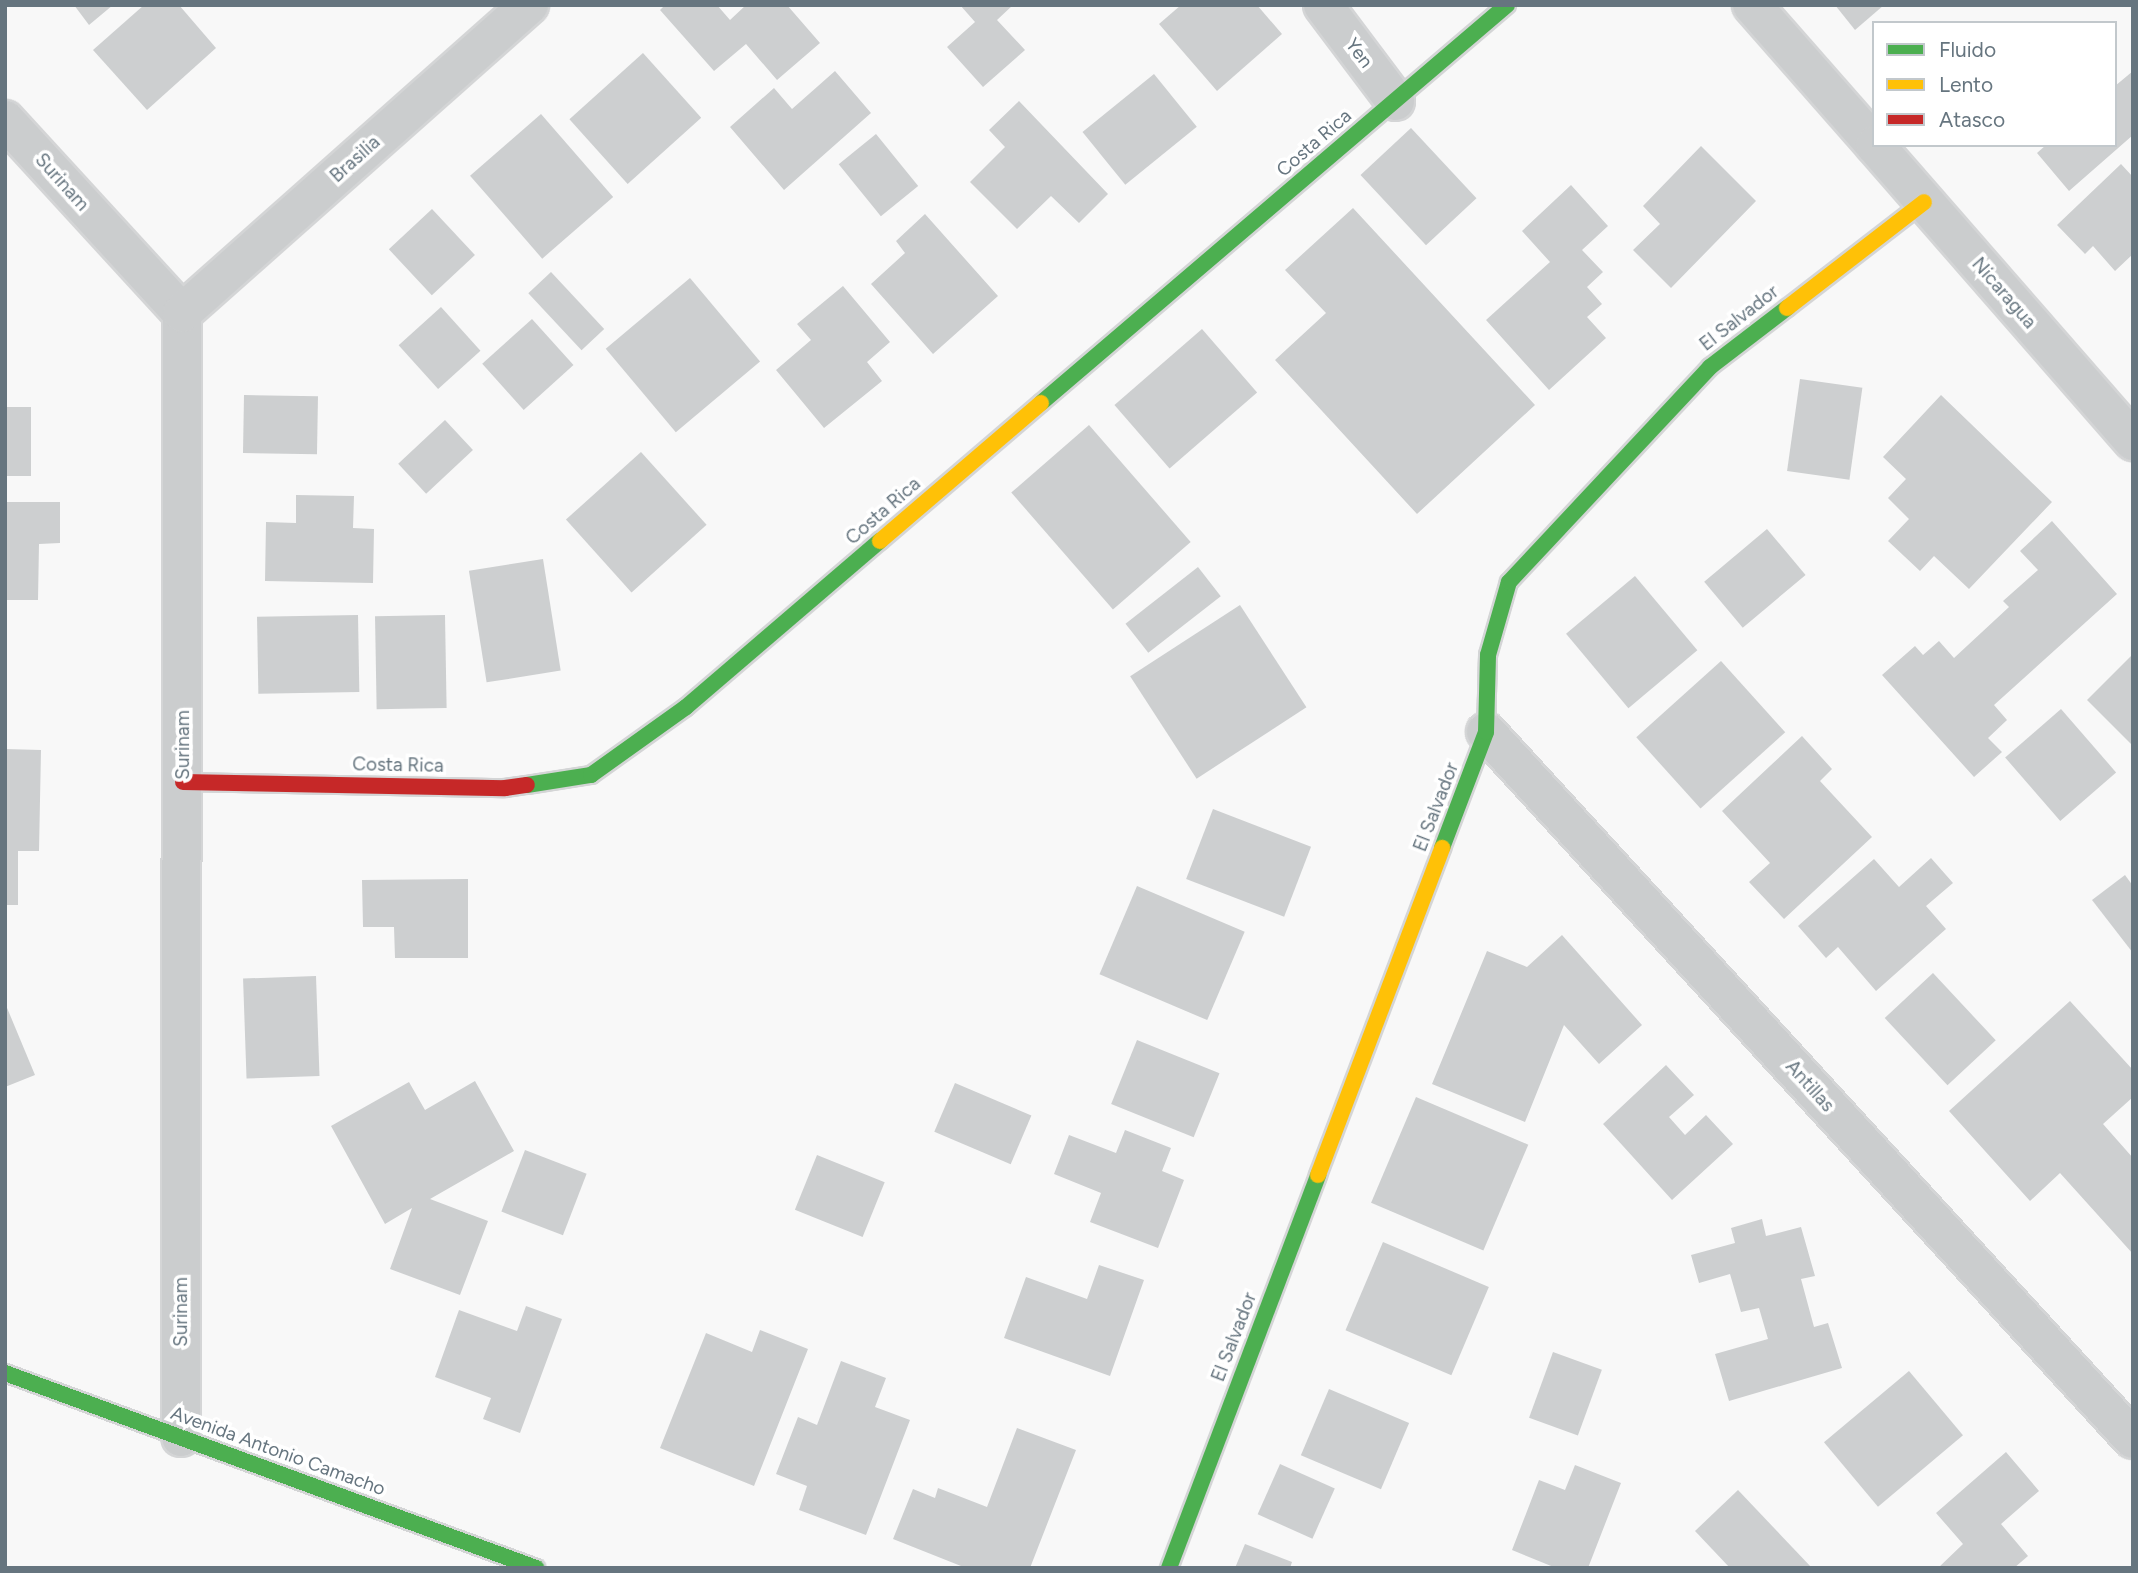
<!DOCTYPE html>
<html>
<head>
<meta charset="utf-8">
<style>
  body { margin:0 }
  #map { position:relative; width:2138px; height:1573px; overflow:hidden; background:#f8f8f8; font-family:Figtree,sans-serif }
  div>[style] { position:absolute }
  [style*='--x'] { left:calc(var(--x)*1px); top:calc(var(--y)*1px); width:calc(var(--w)*1px); rotate:calc(var(--a)*1deg) }
  .building>* { inset:0; background:#cdcfd0; transform-origin:0 0 }
  .roads { filter:drop-shadow(2px 0 #d4d5d6) drop-shadow(-2px 0 #d4d5d6) drop-shadow(0 2px #d4d5d6) drop-shadow(0 -2px #d4d5d6) }
  .street>* { height:38px; margin:-19px; padding:0 19px; transform-origin:19px; border-radius:19px; background:#cbcdce }
  .fast>* { height:16px; margin:-8px; padding:0 8px; transform-origin:8px; border-radius:8px; background:#4caf50 }
  .slow>* { height:16px; margin:-8px; padding:0 8px; transform-origin:8px; border-radius:8px; background:#ffc107 }
  .jam>* { height:16px; margin:-8px; padding:0 8px; transform-origin:8px; border-radius:8px; background:#c62828 }
  span { translate:-50% -50%; white-space:nowrap; text-align:center; line-height:1.15; -webkit-text-stroke:7px #fff; paint-order:stroke }
  .street-label { font-size:19px; color:#66757f }
  .frame { position:absolute; inset:0; border:7px solid #66757f; pointer-events:none }
  .legend { position:absolute; left:1872px; top:21px; width:245px; height:126px; box-sizing:border-box; background:#fff; border:2px solid #c2c8cc; margin:0; padding:9px 12px; list-style:none; font-size:21px; color:#66757f }
  .legend li { display:flex; align-items:center; gap:14px; height:35px }
  .legend b { width:35px; border:2px solid #c2c8cc }
</style>
</head>
<body>
<div id="map">
  <div class="building">
    <div style="clip-path:polygon(74px 5px,113px 5px,89px 25px)"></div>
    <div style="clip-path:polygon(144px 5px,179px 5px,216px 48px,147px 110px,93px 50px)"></div>
    <div style="clip-path:polygon(665px 5px,717px 5px,730px 20px,746px 5px,787px 5px,820px 43px,777px 80px,746px 44px,714px 71px,660px 10px)"></div>
    <div style="clip-path:polygon(960px 5px,1013px 5px,997px 20px,1025px 50px,983px 87px,947px 47px,975px 22px)"></div>
    <div style="clip-path:polygon(1181px 5px,1257px 5px,1282px 34px,1217px 91px,1159px 24px)"></div>
    <div style="clip-path:polygon(1835px 5px,1884px 5px,1855px 30px)"></div>
    <div style="left:643px;top:53px;width:87px;height:99px;rotate:48deg"></div>
    <div style="clip-path:polygon(835px 71px,871px 113px,784px 190px,730px 127px,774px 88px,792px 109px)"></div>
    <div style="clip-path:polygon(2133px 71px,2133px 135px,2069px 191px,2037px 153px,2046px 145px,2115px 145px,2115px 86px)"></div>
    <div style="left:1154px;top:74px;width:68px;height:92px;rotate:51deg"></div>
    <div style="clip-path:polygon(1019px 101px,1108px 194px,1079px 223px,1051px 196px,1017px 229px,970px 182px,1005px 147px,989px 130px)"></div>
    <div style="left:541px;top:114px;width:110px;height:94px;rotate:49deg"></div>
    <div style="left:1411px;top:128px;width:96px;height:69px;rotate:47deg"></div>
    <div style="left:876px;top:134px;width:67px;height:48px;rotate:51deg"></div>
    <div style="clip-path:polygon(1701px 146px,1756px 201px,1671px 288px,1633px 250px,1660px 224px,1643px 206px)"></div>
    <div style="clip-path:polygon(2121px 164px,2133px 177px,2133px 254px,2115px 271px,2093px 246px,2085px 254px,2057px 225px)"></div>
    <div style="clip-path:polygon(1571px 185px,1608px 226px,1582px 250px,1603px 272px,1587px 287px,1602px 304px,1587px 317px,1606px 338px,1549px 390px,1486px 320px,1550px 262px,1522px 231px)"></div>
    <div style="clip-path:polygon(1353px 208px,1535px 405px,1417px 514px,1275px 360px,1326px 313px,1285px 270px)"></div>
    <div style="left:432px;top:209px;width:63px;height:59px;rotate:47deg"></div>
    <div style="clip-path:polygon(925px 214px,998px 296px,933px 354px,871px 284px,905px 253px,896px 241px)"></div>
    <div style="left:551px;top:272px;width:78px;height:31px;rotate:47deg"></div>
    <div style="left:690px;top:278px;width:109px;height:110px;rotate:50deg"></div>
    <div style="clip-path:polygon(843px 286px,890px 342px,867px 362px,882px 381px,824px 428px,776px 370px,811px 340px,797px 324px)"></div>
    <div style="left:441px;top:307px;width:59px;height:57px;rotate:48deg"></div>
    <div style="left:532px;top:319px;width:62px;height:67px;rotate:48deg"></div>
    <div style="left:1202px;top:329px;width:84px;height:116px;rotate:49deg"></div>
    <div style="left:1800px;top:379px;width:63px;height:93px;rotate:8deg"></div>
    <div style="left:244px;top:395px;width:74px;height:58px;rotate:1deg"></div>
    <div style="clip-path:polygon(1941px 395px,2052px 502px,1969px 589px,1934px 556px,1920px 571px,1888px 541px,1909px 519px,1888px 498px,1906px 479px,1883px 457px)"></div>
    <div style="left:5px;top:407px;width:26px;height:69px"></div>
    <div style="left:445px;top:420px;width:41px;height:64px;rotate:47deg"></div>
    <div style="left:1089px;top:425px;width:155px;height:103px;rotate:49deg"></div>
    <div style="left:641px;top:452px;width:98px;height:101px;rotate:48deg"></div>
    <div style="clip-path:polygon(296px 495px,354px 496px,353px 528px,374px 529px,373px 583px,265px 581px,266px 522px,296px 523px)"></div>
    <div style="clip-path:polygon(6px 502px,60px 502px,60px 543px,39px 544px,38px 600px,5px 600px)"></div>
    <div style="clip-path:polygon(2052px 521px,2117px 594px,1994px 705px,2007px 720px,1988px 738px,2002px 752px,1974px 777px,1882px 675px,1915px 646px,1923px 655px,1939px 641px,1954px 658px,2009px 607px,2003px 601px,2038px 570px,2020px 551px)"></div>
    <div style="left:1767px;top:529px;width:60px;height:82px;rotate:50deg"></div>
    <div style="left:543px;top:559px;width:113px;height:75px;rotate:81deg"></div>
    <div style="left:1198px;top:567px;width:37px;height:92px;rotate:52deg"></div>
    <div style="left:1635px;top:576px;width:97px;height:90px;rotate:50deg"></div>
    <div style="left:1240px;top:605px;width:122px;height:131px;rotate:57deg"></div>
    <div style="left:358px;top:615px;width:77px;height:101px;rotate:89deg"></div>
    <div style="left:445px;top:615px;width:93px;height:70px;rotate:89deg"></div>
    <div style="clip-path:polygon(2133px 654px,2133px 746px,2087px 700px)"></div>
    <div style="left:1721px;top:661px;width:96px;height:114px;rotate:48deg"></div>
    <div style="left:2061px;top:709px;width:84px;height:74px;rotate:49deg"></div>
    <div style="clip-path:polygon(1802px 736px,1832px 769px,1820px 781px,1872px 837px,1784px 919px,1749px 882px,1770px 863px,1722px 811px)"></div>
    <div style="clip-path:polygon(5px 749px,41px 750px,39px 851px,18px 851px,18px 905px,5px 905px)"></div>
    <div style="left:1213px;top:809px;width:105px;height:75px;rotate:21deg"></div>
    <div style="clip-path:polygon(1931px 858px,1953px 883px,1926px 906px,1946px 929px,1876px 991px,1838px 947px,1826px 958px,1798px 926px,1874px 859px,1899px 887px)"></div>
    <div style="clip-path:polygon(2125px 875px,2133px 886px,2133px 953px,2092px 900px)"></div>
    <div style="clip-path:polygon(468px 879px,468px 958px,395px 958px,394px 927px,363px 927px,362px 880px)"></div>
    <div style="left:1137px;top:886px;width:117px;height:96px;rotate:23deg"></div>
    <div style="clip-path:polygon(1562px 935px,1642px 1025px,1599px 1064px,1564px 1025px,1525px 1122px,1432px 1084px,1487px 951px,1527px 967px)"></div>
    <div style="left:1933px;top:973px;width:92px;height:66px;rotate:47deg"></div>
    <div style="left:316px;top:976px;width:100px;height:73px;rotate:88deg"></div>
    <div style="clip-path:polygon(2070px 1001px,2133px 1070px,2133px 1097px,2103px 1124px,2133px 1158px,2133px 1254px,2060px 1173px,2030px 1201px,1949px 1111px)"></div>
    <div style="clip-path:polygon(5px 1003px,35px 1075px,5px 1087px)"></div>
    <div style="left:1137px;top:1040px;width:89px;height:69px;rotate:22deg"></div>
    <div style="clip-path:polygon(1666px 1065px,1694px 1095px,1669px 1117px,1685px 1135px,1706px 1115px,1733px 1144px,1672px 1200px,1603px 1124px)"></div>
    <div style="clip-path:polygon(475px 1081px,514px 1151px,430px 1199px,488px 1221px,460px 1295px,390px 1269px,412px 1208px,385px 1224px,331px 1126px,409px 1082px,425px 1110px)"></div>
    <div style="left:955px;top:1083px;width:83px;height:53px;rotate:23deg"></div>
    <div style="left:1416px;top:1097px;width:122px;height:115px;rotate:23deg"></div>
    <div style="clip-path:polygon(1125px 1130px,1171px 1148px,1162px 1171px,1184px 1180px,1158px 1248px,1090px 1222px,1101px 1193px,1054px 1174px,1069px 1135px,1116px 1153px)"></div>
    <div style="left:525px;top:1150px;width:66px;height:66px;rotate:21deg"></div>
    <div style="left:817px;top:1155px;width:73px;height:59px;rotate:22deg"></div>
    <div style="clip-path:polygon(1762px 1219px,1766px 1236px,1801px 1227px,1815px 1276px,1801px 1279px,1814px 1327px,1828px 1323px,1842px 1368px,1729px 1401px,1715px 1354px,1768px 1339px,1759px 1308px,1741px 1312px,1730px 1274px,1699px 1283px,1691px 1255px,1735px 1243px,1731px 1228px)"></div>
    <div style="left:1383px;top:1242px;width:115px;height:96px;rotate:23deg"></div>
    <div style="clip-path:polygon(1099px 1265px,1144px 1280px,1110px 1376px,1004px 1338px,1026px 1277px,1087px 1299px)"></div>
    <div style="clip-path:polygon(526px 1306px,562px 1319px,520px 1433px,483px 1419px,491px 1398px,435px 1377px,459px 1310px,517px 1331px)"></div>
    <div style="clip-path:polygon(760px 1330px,808px 1349px,754px 1486px,660px 1448px,706px 1333px,752px 1352px)"></div>
    <div style="left:1553px;top:1352px;width:52px;height:70px;rotate:20deg"></div>
    <div style="clip-path:polygon(841px 1361px,886px 1378px,875px 1407px,910px 1420px,866px 1535px,799px 1510px,807px 1486px,776px 1474px,798px 1417px,817px 1425px)"></div>
    <div style="left:1909px;top:1371px;width:84px;height:111px;rotate:50deg"></div>
    <div style="left:1329px;top:1389px;width:87px;height:72px;rotate:23deg"></div>
    <div style="clip-path:polygon(1017px 1428px,1076px 1450px,1030px 1568px,966px 1568px,893px 1539px,913px 1489px,935px 1498px,938px 1488px,987px 1507px)"></div>
    <div style="clip-path:polygon(2006px 1452px,2039px 1491px,2001px 1524px,2028px 1556px,2014px 1568px,1938px 1568px,1963px 1544px,1936px 1513px)"></div>
    <div style="left:1280px;top:1464px;width:60px;height:55px;rotate:24deg"></div>
    <div style="clip-path:polygon(1575px 1465px,1621px 1483px,1588px 1568px,1556px 1568px,1512px 1550px,1539px 1480px,1565px 1490px)"></div>
    <div style="clip-path:polygon(1738px 1490px,1812px 1568px,1730px 1568px,1695px 1531px)"></div>
    <div style="clip-path:polygon(1245px 1544px,1292px 1562px,1290px 1568px,1235px 1568px)"></div>
  </div>
  <div class="roads">
    <div class="street">
      <div style="--x:1323;--y:5;--w:120;--a:53.1"></div>
      <div style="--x:1752;--y:5;--w:185;--a:48.7"></div>
      <div style="--x:5;--y:120;--w:262;--a:47.5"></div>
      <div style="--x:182;--y:313;--w:1124;--a:90.05"></div>
      <div style="--x:1875;--y:145;--w:393;--a:48.9"></div>
      <div style="--x:182;--y:313;--w:464;--a:-41.6"></div>
      <div style="--x:1486;--y:732;--w:958;--a:47.54"></div>
    </div>
    <div class="fast">
      <div style="--x:1041;--y:403;--w:613;--a:-40.5"></div>
      <div style="--x:527;--y:785;--w:65;--a:-8.9"></div>
      <div style="--x:591;--y:775;--w:117;--a:-35.6"></div>
      <div style="--x:686;--y:707;--w:255;--a:-40.6"></div>
      <div style="--x:1442;--y:848;--w:124;--a:-69.2"></div>
      <div style="--x:1486;--y:732;--w:77;--a:-88.5"></div>
      <div style="--x:1488;--y:655;--w:76;--a:-74"></div>
      <div style="--x:1509;--y:582;--w:294;--a:-46.9"></div>
      <div style="--x:1710;--y:367;--w:97;--a:-37.5"></div>
      <div style="--x:5;--y:1373;--w:566;--a:20.16"></div>
      <div style="--x:1169;--y:1568;--w:420;--a:-69.2"></div>
    </div>
    <div class="slow">
      <div style="--x:1787;--y:308;--w:173;--a:-37.7"></div>
      <div style="--x:880;--y:541;--w:212;--a:-40.6"></div>
      <div style="--x:1318;--y:1175;--w:350;--a:-69.2"></div>
    </div>
    <div class="jam">
      <div style="--x:183;--y:782;--w:322;--a:1.1"></div>
      <div style="--x:505;--y:788;--w:22;--a:-8"></div>
    </div>
  </div>
  <div class="street-label">
    <span style="left:1359px;top:53px;rotate:53deg">Yen</span>
    <span style="left:1314px;top:143px;rotate:-41deg">Costa Rica</span>
    <span style="left:355px;top:159px;rotate:-42deg">Brasilia</span>
    <span style="left:62px;top:182px;rotate:48deg">Surinam</span>
    <span style="left:2004px;top:293px;rotate:49deg">Nicaragua</span>
    <span style="left:1739px;top:318px;rotate:-38deg">El Salvador</span>
    <span style="left:883px;top:511px;rotate:-41deg">Costa Rica</span>
    <span style="left:183px;top:745px;rotate:-90deg">Surinam</span>
    <span style="left:398px;top:765px;rotate:1deg">Costa Rica</span>
    <span style="left:1436px;top:807px;rotate:-69deg">El Salvador</span>
    <span style="left:1810px;top:1086px;rotate:48deg">Antillas</span>
    <span style="left:181px;top:1312px;rotate:-90deg">Surinam</span>
    <span style="left:1234px;top:1337px;rotate:-69deg">El Salvador</span>
    <span style="left:278px;top:1451px;rotate:20deg">Avenida Antonio Camacho</span>
  </div>
  <div class="frame"></div>
  <ul class="legend">
  <li><b style="height:9px;background:#4caf50"></b>Fluido</li>
  <li><b style="height:9px;background:#ffc107"></b>Lento</li>
  <li><b style="height:9px;background:#c62828"></b>Atasco</li>
  </ul>
</div>
</body>
</html>
